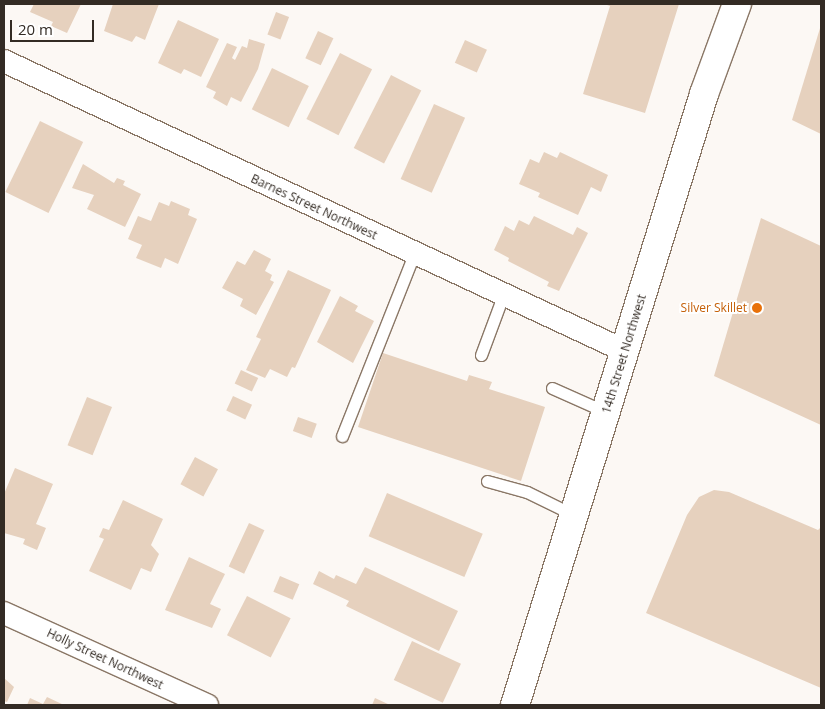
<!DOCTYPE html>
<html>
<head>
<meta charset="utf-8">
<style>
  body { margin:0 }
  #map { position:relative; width:825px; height:709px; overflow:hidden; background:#fcf8f4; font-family:"Open Sans",sans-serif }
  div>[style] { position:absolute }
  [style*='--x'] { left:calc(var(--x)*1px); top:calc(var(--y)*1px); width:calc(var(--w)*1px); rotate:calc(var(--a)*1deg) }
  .building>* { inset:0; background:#e6d1be; transform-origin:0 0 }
  .roads { filter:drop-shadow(1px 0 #8a7766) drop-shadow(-1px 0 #8a7766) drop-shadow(0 1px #8a7766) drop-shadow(0 -1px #8a7766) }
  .lane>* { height:11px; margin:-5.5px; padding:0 5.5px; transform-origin:5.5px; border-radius:5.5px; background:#fff }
  .street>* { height:22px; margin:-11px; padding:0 11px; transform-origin:11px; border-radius:11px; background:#fff }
  .primary>* { height:28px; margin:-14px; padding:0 14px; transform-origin:14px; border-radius:14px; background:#fff }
  .dots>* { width:14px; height:14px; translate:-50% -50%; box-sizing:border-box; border:2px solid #fff; border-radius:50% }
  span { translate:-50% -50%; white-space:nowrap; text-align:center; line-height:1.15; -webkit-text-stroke:4px #fff; paint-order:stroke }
  .street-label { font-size:12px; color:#332b24 }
  .food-label { font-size:12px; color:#c56008 }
  .right { translate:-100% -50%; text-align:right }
  .frame { position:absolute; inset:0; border:5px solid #332b24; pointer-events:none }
  .scale { position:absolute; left:10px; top:20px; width:84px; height:22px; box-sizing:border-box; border:2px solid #332b24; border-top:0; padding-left:6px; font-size:15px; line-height:18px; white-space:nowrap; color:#332b24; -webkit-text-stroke:4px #fff; paint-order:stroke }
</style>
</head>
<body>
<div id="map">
  <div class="building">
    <div style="clip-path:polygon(34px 4px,81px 4px,67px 33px,51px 26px,53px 22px,30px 12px)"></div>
    <div style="clip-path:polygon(113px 4px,159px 4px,145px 40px,136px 36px,132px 42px,104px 31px)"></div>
    <div style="clip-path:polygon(604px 4px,679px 4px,645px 113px,583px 94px,610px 6px)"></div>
    <div style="left:276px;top:12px;width:14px;height:24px;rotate:21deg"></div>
    <div style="clip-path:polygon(178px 20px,219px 39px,201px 77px,184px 69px,181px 74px,158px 63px)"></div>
    <div style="clip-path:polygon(821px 25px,821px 134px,792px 120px)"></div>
    <div style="left:318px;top:31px;width:17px;height:30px;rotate:25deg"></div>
    <div style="clip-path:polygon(249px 39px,265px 44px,258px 69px,241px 102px,231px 97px,227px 106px,213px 98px,216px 92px,206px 87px,227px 43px,237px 47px,232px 58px,235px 60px,242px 46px,247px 48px)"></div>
    <div style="left:465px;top:40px;width:24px;height:25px;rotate:24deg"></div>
    <div style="left:340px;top:53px;width:36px;height:74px;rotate:27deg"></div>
    <div style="left:272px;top:68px;width:41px;height:46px;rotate:26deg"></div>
    <div style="left:391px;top:75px;width:34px;height:82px;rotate:27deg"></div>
    <div style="left:434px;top:104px;width:34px;height:82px;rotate:24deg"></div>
    <div style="left:40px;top:121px;width:48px;height:79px;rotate:26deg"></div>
    <div style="clip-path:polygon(544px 152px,557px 158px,560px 152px,608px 175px,601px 192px,591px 187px,578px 215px,538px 197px,540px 193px,519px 184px,530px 159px,539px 163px)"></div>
    <div style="clip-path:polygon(83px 164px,114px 183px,117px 178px,125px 181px,123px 185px,141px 194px,125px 227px,87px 209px,94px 195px,72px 188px)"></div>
    <div style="clip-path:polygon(171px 201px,190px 209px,188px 215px,197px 219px,178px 264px,165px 258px,161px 268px,136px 258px,142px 245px,128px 239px,138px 216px,151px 221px,159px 202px,169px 206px)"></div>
    <div style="clip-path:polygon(534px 216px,573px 235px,577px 227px,588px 233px,559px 291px,547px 286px,549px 282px,508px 261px,509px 258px,494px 250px,505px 226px,514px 231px,519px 220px,529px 225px)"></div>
    <div style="clip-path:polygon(761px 218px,821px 246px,821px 425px,714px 376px)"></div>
    <div style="clip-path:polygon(254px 250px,271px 259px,265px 271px,272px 275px,270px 280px,274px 282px,256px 315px,240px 306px,243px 299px,222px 288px,237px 261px,245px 265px)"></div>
    <div style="clip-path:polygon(288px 270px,331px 290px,295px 368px,292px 367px,287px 377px,270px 369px,265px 378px,246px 370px,261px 339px,256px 337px)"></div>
    <div style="clip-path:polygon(340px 296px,358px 306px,355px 311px,374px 321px,353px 363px,317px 342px)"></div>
    <div style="clip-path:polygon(383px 353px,467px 381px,469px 375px,492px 382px,489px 389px,545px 407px,521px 481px,358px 427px)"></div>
    <div style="left:241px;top:370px;width:19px;height:15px;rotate:25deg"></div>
    <div style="left:233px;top:396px;width:21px;height:16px;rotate:25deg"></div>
    <div style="left:87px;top:397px;width:27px;height:52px;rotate:22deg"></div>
    <div style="left:298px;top:417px;width:20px;height:15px;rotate:20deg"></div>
    <div style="left:195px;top:457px;width:26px;height:31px;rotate:28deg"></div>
    <div style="clip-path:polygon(15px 468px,53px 484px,36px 524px,46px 528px,37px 550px,23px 544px,25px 539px,4px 533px,4px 494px)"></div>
    <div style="clip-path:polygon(714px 490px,729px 492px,818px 530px,821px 527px,821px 688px,646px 613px,687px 515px,699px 497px)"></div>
    <div style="left:387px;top:493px;width:104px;height:47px;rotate:23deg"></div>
    <div style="clip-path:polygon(123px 500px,163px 519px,151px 545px,159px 554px,151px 572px,141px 568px,131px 590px,89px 571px,104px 539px,99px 537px,103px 528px,109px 530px)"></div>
    <div style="left:249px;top:523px;width:17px;height:48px;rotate:25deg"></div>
    <div style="clip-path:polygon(189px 557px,225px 574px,210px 604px,221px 609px,212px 628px,165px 610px)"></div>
    <div style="clip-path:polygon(365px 567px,458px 611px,439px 651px,346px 606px,349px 601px,313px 584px,319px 571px,334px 579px,336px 575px,356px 584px)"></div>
    <div style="left:280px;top:576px;width:21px;height:17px;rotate:23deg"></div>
    <div style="left:247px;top:596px;width:49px;height:44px;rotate:27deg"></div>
    <div style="left:412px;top:641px;width:54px;height:43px;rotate:25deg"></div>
    <div style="clip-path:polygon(4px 678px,14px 687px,7px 702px,4px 701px)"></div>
    <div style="clip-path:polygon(47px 697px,64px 705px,27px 705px,30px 698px,43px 704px)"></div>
    <div style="clip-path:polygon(375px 698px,390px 705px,372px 705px)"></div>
  </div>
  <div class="roads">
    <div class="lane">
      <div style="--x:481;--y:355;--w:63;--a:-69.6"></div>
      <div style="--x:552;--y:388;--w:59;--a:24"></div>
      <div style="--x:342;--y:436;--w:196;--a:-68.4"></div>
      <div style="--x:487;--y:481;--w:41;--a:15.4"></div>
      <div style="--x:527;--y:492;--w:52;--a:26.1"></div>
    </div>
    <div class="street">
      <div style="--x:4;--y:61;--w:685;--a:25.03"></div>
      <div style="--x:4;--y:613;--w:223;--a:24.4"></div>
    </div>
    <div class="primary">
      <div style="--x:515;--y:705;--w:640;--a:-72.81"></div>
      <div style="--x:704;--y:94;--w:96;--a:-69.9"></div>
    </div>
  </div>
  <div class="dots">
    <div style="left:757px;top:308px;background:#e8710a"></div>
  </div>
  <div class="street-label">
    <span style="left:314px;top:207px;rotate:25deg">Barnes Street Northwest</span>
    <span style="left:624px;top:354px;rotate:-73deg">14th Street Northwest</span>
    <span style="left:105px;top:659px;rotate:25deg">Holly Street Northwest</span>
  </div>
  <div class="food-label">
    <span class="right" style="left:747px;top:308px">Silver Skillet</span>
  </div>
  <div class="frame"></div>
  <div class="scale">20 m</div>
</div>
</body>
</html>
